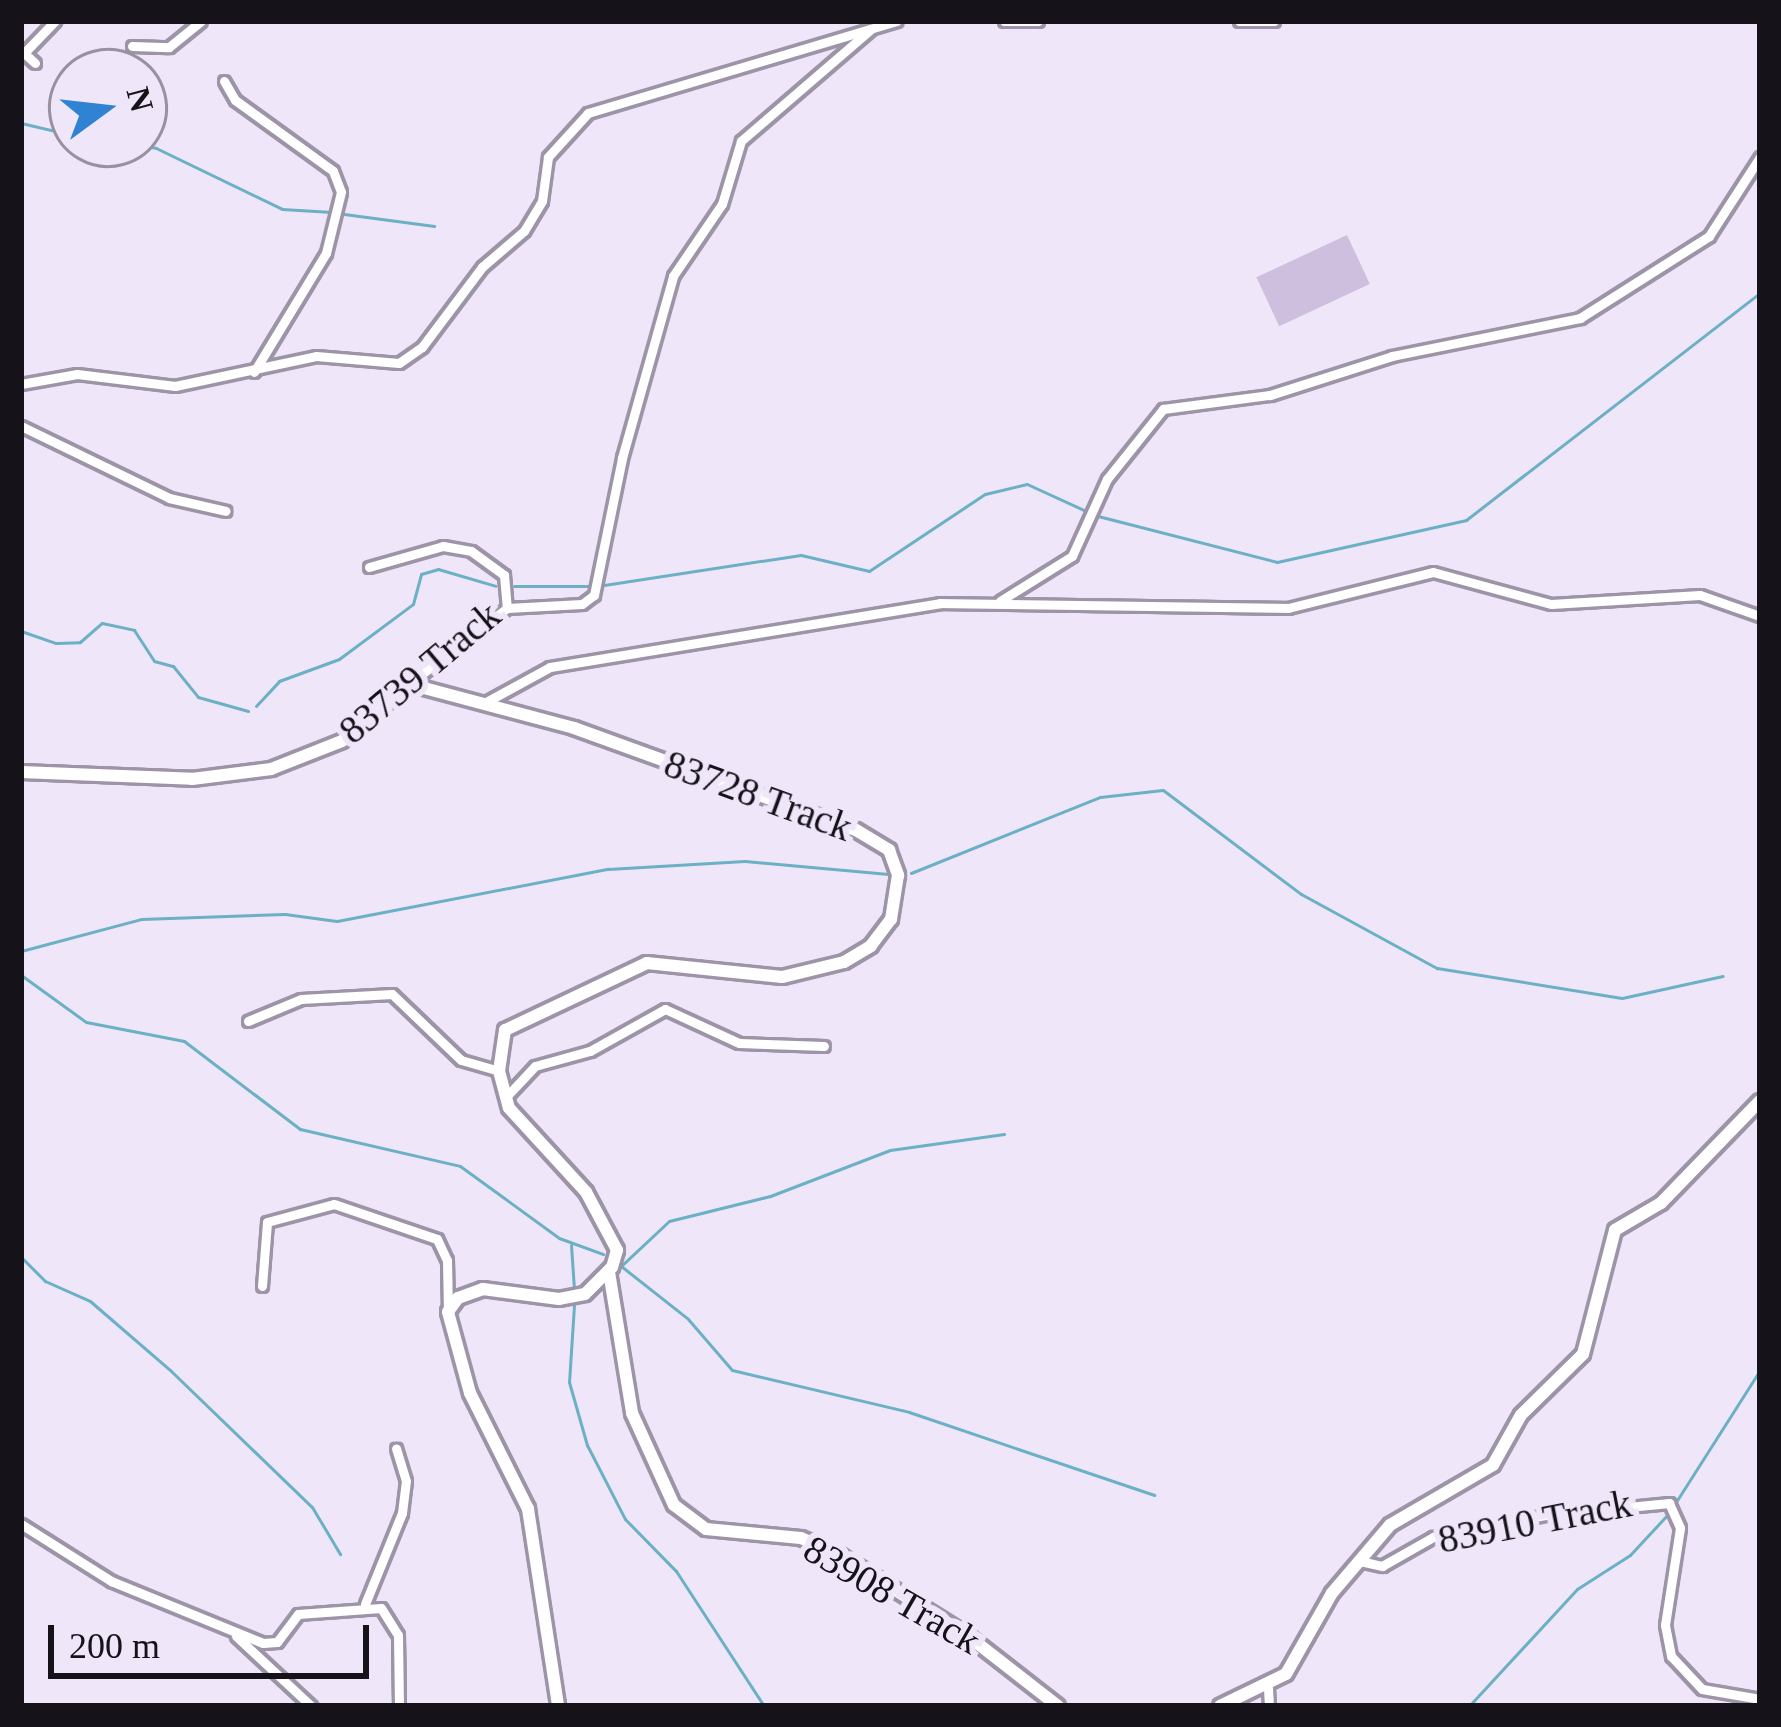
<!DOCTYPE html>
<html>
<head>
<meta charset="utf-8">
<style>
  body { margin:0 }
  #map { position:relative; width:1781px; height:1727px; overflow:hidden; background:#f0e6fa; font-family:"Times New Roman",serif }
  div>[style] { position:absolute }
  [style*='--x'] { left:calc(var(--x)*1px); top:calc(var(--y)*1px); width:calc(var(--w)*1px); rotate:calc(var(--a)*1deg) }
  .green>* { inset:0; background:#cfbfde; transform-origin:0 0 }
  .stream>* { height:3px; margin:-1.5px; padding:0 1.5px; transform-origin:1.5px; border-radius:1.5px; background:#6bb0c4 }
  .roads { filter:drop-shadow(3px 0 #9d94a7) drop-shadow(-3px 0 #9d94a7) drop-shadow(0 3px #9d94a7) drop-shadow(0 -3px #9d94a7) }
  .street>* { height:9px; margin:-4.5px; padding:0 4.5px; transform-origin:4.5px; border-radius:4.5px; background:#fff }
  .secondary>* { height:12px; margin:-6px; padding:0 6px; transform-origin:6px; border-radius:6px; background:#fff }
  span { translate:-50% -50%; white-space:nowrap; text-align:center; line-height:1.15; -webkit-text-stroke:12px #f0e6fa; paint-order:stroke }
  .street-label { font-size:39px; color:#151219 }
  .frame { position:absolute; inset:0; border:24px solid #151219; pointer-events:none }
  .north { position:absolute; left:48px; top:48px; width:120px; height:120px; box-sizing:border-box; background:#f0e6fa; border:3px solid #9891a0; border-radius:50%; rotate:75deg; font-size:33px; font-weight:700; line-height:48px; text-align:center; color:#151219 }
  .north::after { content:''; display:block; margin:auto; width:42px; height:54px; background:#3083d2; clip-path:polygon(50% 0,100% 100%,50% 72%,0 100%) }
  .scale { position:absolute; left:48px; top:1625px; width:321px; height:54px; box-sizing:border-box; border:6px solid #151219; border-top:0; padding-left:15px; font-size:36px; line-height:42px; white-space:nowrap; color:#151219; -webkit-text-stroke:9px #f0e6fa; paint-order:stroke }
</style>
</head>
<body>
<div id="map">
  <div class="green">
    <div style="left:1347px;top:235px;width:54px;height:100px;rotate:65deg"></div>
  </div>
  <div class="stream">
    <div style="--x:21;--y:123;--w:52;--a:13.2"></div>
    <div style="--x:129;--y:144;--w:27;--a:8"></div>
    <div style="--x:156;--y:148;--w:140;--a:25.8"></div>
    <div style="--x:282;--y:209;--w:50;--a:3.4"></div>
    <div style="--x:344;--y:214;--w:91;--a:7.6"></div>
    <div style="--x:1094;--y:515;--w:189;--a:14.4"></div>
    <div style="--x:1277;--y:562;--w:194;--a:-12.5"></div>
    <div style="--x:1466;--y:520;--w:371;--a:-37.7"></div>
    <div style="--x:604;--y:585;--w:199;--a:-8.7"></div>
    <div style="--x:801;--y:555;--w:70;--a:13.2"></div>
    <div style="--x:869;--y:571;--w:139;--a:-33.6"></div>
    <div style="--x:985;--y:494;--w:43;--a:-13.4"></div>
    <div style="--x:1027;--y:484;--w:65;--a:24.6"></div>
    <div style="--x:514;--y:586;--w:75;--a:0"></div>
    <div style="--x:21;--y:631;--w:37;--a:19"></div>
    <div style="--x:56;--y:643;--w:24;--a:-2"></div>
    <div style="--x:80;--y:642;--w:29;--a:-41"></div>
    <div style="--x:102;--y:623;--w:33;--a:12"></div>
    <div style="--x:134;--y:630;--w:37;--a:57"></div>
    <div style="--x:154;--y:661;--w:20;--a:15"></div>
    <div style="--x:173;--y:666;--w:40;--a:51"></div>
    <div style="--x:198;--y:697;--w:52;--a:15.6"></div>
    <div style="--x:256;--y:706;--w:34;--a:-47"></div>
    <div style="--x:279;--y:681;--w:64;--a:-20.1"></div>
    <div style="--x:339;--y:659;--w:92;--a:-36.6"></div>
    <div style="--x:413;--y:604;--w:31;--a:-75"></div>
    <div style="--x:421;--y:574;--w:18;--a:-16"></div>
    <div style="--x:438;--y:569;--w:60;--a:16.3"></div>
    <div style="--x:911;--y:873;--w:204;--a:-21.9"></div>
    <div style="--x:1100;--y:797;--w:63;--a:-6.3"></div>
    <div style="--x:1163;--y:790;--w:173;--a:37"></div>
    <div style="--x:1301;--y:894;--w:155;--a:28.6"></div>
    <div style="--x:1437;--y:968;--w:187;--a:9.2"></div>
    <div style="--x:1622;--y:998;--w:103;--a:-12.3"></div>
    <div style="--x:21;--y:951;--w:124;--a:-14.9"></div>
    <div style="--x:141;--y:919;--w:144;--a:-2"></div>
    <div style="--x:285;--y:914;--w:52;--a:7.7"></div>
    <div style="--x:337;--y:921;--w:276;--a:-10.9"></div>
    <div style="--x:608;--y:869;--w:137;--a:-3.3"></div>
    <div style="--x:745;--y:861;--w:144;--a:5.2"></div>
    <div style="--x:21;--y:975;--w:80;--a:35.9"></div>
    <div style="--x:86;--y:1022;--w:100;--a:11"></div>
    <div style="--x:184;--y:1041;--w:146;--a:37.2"></div>
    <div style="--x:300;--y:1129;--w:164;--a:13"></div>
    <div style="--x:460;--y:1166;--w:122;--a:36"></div>
    <div style="--x:559;--y:1238;--w:47;--a:20"></div>
    <div style="--x:1004;--y:1134;--w:115;--a:172"></div>
    <div style="--x:890;--y:1150;--w:129;--a:159"></div>
    <div style="--x:770;--y:1196;--w:104;--a:166.1"></div>
    <div style="--x:669;--y:1221;--w:66;--a:136.8"></div>
    <div style="--x:621;--y:1266;--w:85;--a:38.3"></div>
    <div style="--x:688;--y:1319;--w:67;--a:49.2"></div>
    <div style="--x:732;--y:1370;--w:182;--a:13.3"></div>
    <div style="--x:909;--y:1412;--w:259;--a:18.7"></div>
    <div style="--x:571;--y:1245;--w:44;--a:86.1"></div>
    <div style="--x:21;--y:1257;--w:34;--a:45"></div>
    <div style="--x:45;--y:1281;--w:49;--a:24"></div>
    <div style="--x:90;--y:1301;--w:107;--a:40.8"></div>
    <div style="--x:171;--y:1371;--w:196;--a:44"></div>
    <div style="--x:312;--y:1507;--w:55;--a:59.2"></div>
    <div style="--x:574;--y:1305;--w:77;--a:93.7"></div>
    <div style="--x:569;--y:1382;--w:66;--a:74.1"></div>
    <div style="--x:587;--y:1445;--w:83;--a:62.8"></div>
    <div style="--x:625;--y:1519;--w:73;--a:45.6"></div>
    <div style="--x:676;--y:1571;--w:161;--a:56.9"></div>
    <div style="--x:1674;--y:1505;--w:160;--a:-57.5"></div>
    <div style="--x:1469;--y:1706;--w:159;--a:-47.3"></div>
    <div style="--x:1577;--y:1589;--w:63;--a:-32.7"></div>
    <div style="--x:1630;--y:1555;--w:57;--a:-47.1"></div>
  </div>
  <div class="roads">
    <div class="street">
      <div style="--x:1004;--y:21;--w:34;--a:0"></div>
      <div style="--x:1239;--y:21;--w:35;--a:0"></div>
      <div style="--x:132;--y:46;--w:37;--a:2"></div>
      <div style="--x:169;--y:47;--w:41;--a:-39.1"></div>
      <div style="--x:35;--y:63;--w:15;--a:-138"></div>
      <div style="--x:24;--y:53;--w:45;--a:-45.9"></div>
      <div style="--x:224;--y:81;--w:22;--a:60"></div>
      <div style="--x:235;--y:100;--w:121;--a:35.9"></div>
      <div style="--x:333;--y:171;--w:22;--a:69"></div>
      <div style="--x:341;--y:192;--w:63;--a:103.8"></div>
      <div style="--x:326;--y:253;--w:139;--a:121.2"></div>
      <div style="--x:21;--y:384;--w:57;--a:-10.1"></div>
      <div style="--x:77;--y:374;--w:99;--a:7"></div>
      <div style="--x:175;--y:386;--w:144;--a:-12"></div>
      <div style="--x:316;--y:356;--w:83;--a:4.8"></div>
      <div style="--x:399;--y:363;--w:28;--a:-35"></div>
      <div style="--x:422;--y:347;--w:100;--a:-53.1"></div>
      <div style="--x:482;--y:267;--w:55;--a:-40.6"></div>
      <div style="--x:524;--y:231;--w:35;--a:-59"></div>
      <div style="--x:542;--y:201;--w:44;--a:-82.2"></div>
      <div style="--x:548;--y:157;--w:59;--a:-47.7"></div>
      <div style="--x:588;--y:113;--w:322;--a:-16.6"></div>
      <div style="--x:21;--y:426;--w:165;--a:25.9"></div>
      <div style="--x:169;--y:498;--w:58;--a:12.8"></div>
      <div style="--x:369;--y:567;--w:77;--a:-15.8"></div>
      <div style="--x:443;--y:546;--w:28;--a:10"></div>
      <div style="--x:471;--y:551;--w:41;--a:36"></div>
      <div style="--x:504;--y:575;--w:33;--a:85"></div>
      <div style="--x:1000;--y:601;--w:85;--a:-32"></div>
      <div style="--x:1072;--y:556;--w:85;--a:-65.6"></div>
      <div style="--x:1107;--y:479;--w:90;--a:-51.3"></div>
      <div style="--x:1163;--y:409;--w:108;--a:-7.5"></div>
      <div style="--x:1270;--y:395;--w:128;--a:-17.7"></div>
      <div style="--x:1392;--y:356;--w:192;--a:-11.4"></div>
      <div style="--x:1580;--y:318;--w:153;--a:-32.4"></div>
      <div style="--x:1709;--y:236;--w:94;--a:-57.2"></div>
      <div style="--x:507;--y:608;--w:75;--a:-3.1"></div>
      <div style="--x:582;--y:604;--w:15;--a:-37"></div>
      <div style="--x:594;--y:595;--w:140;--a:-78.4"></div>
      <div style="--x:622;--y:458;--w:189;--a:-74.3"></div>
      <div style="--x:673;--y:276;--w:87;--a:-55.8"></div>
      <div style="--x:722;--y:204;--w:66;--a:-73.2"></div>
      <div style="--x:741;--y:141;--w:170;--a:-40.7"></div>
      <div style="--x:409;--y:684;--w:124;--a:-37.8"></div>
      <div style="--x:486;--y:702;--w:73;--a:-28.7"></div>
      <div style="--x:550;--y:667;--w:395;--a:-9.3"></div>
      <div style="--x:940;--y:603;--w:348;--a:0.8"></div>
      <div style="--x:1288;--y:608;--w:149;--a:-13.9"></div>
      <div style="--x:1433;--y:572;--w:122;--a:15.2"></div>
      <div style="--x:1551;--y:604;--w:149;--a:-3.5"></div>
      <div style="--x:1700;--y:595;--w:64;--a:19.3"></div>
      <div style="--x:248;--y:1021;--w:57;--a:-22.5"></div>
      <div style="--x:301;--y:999;--w:91;--a:-3.1"></div>
      <div style="--x:392;--y:994;--w:95;--a:43.7"></div>
      <div style="--x:461;--y:1060;--w:40;--a:16"></div>
      <div style="--x:505;--y:1098;--w:44;--a:-46.8"></div>
      <div style="--x:535;--y:1066;--w:57;--a:-15.3"></div>
      <div style="--x:590;--y:1051;--w:86;--a:-29.2"></div>
      <div style="--x:665;--y:1009;--w:81;--a:24.7"></div>
      <div style="--x:739;--y:1043;--w:85;--a:2"></div>
      <div style="--x:262;--y:1286;--w:64;--a:-85.5"></div>
      <div style="--x:267;--y:1222;--w:69;--a:-15"></div>
      <div style="--x:334;--y:1204;--w:109;--a:18.8"></div>
      <div style="--x:437;--y:1239;--w:23;--a:65"></div>
      <div style="--x:447;--y:1260;--w:52;--a:88.9"></div>
      <div style="--x:21;--y:1524;--w:107;--a:32.3"></div>
      <div style="--x:111;--y:1581;--w:164;--a:22.2"></div>
      <div style="--x:263;--y:1643;--w:14;--a:-4"></div>
      <div style="--x:277;--y:1642;--w:35;--a:-53"></div>
      <div style="--x:298;--y:1614;--w:83;--a:-4.1"></div>
      <div style="--x:381;--y:1608;--w:32;--a:58"></div>
      <div style="--x:398;--y:1635;--w:71;--a:89.2"></div>
      <div style="--x:1360;--y:1561;--w:23;--a:13"></div>
      <div style="--x:1382;--y:1566;--w:59;--a:-29.6"></div>
      <div style="--x:1433;--y:1537;--w:114;--a:-11.1"></div>
      <div style="--x:1545;--y:1515;--w:125;--a:-5.5"></div>
      <div style="--x:1669;--y:1503;--w:27;--a:66"></div>
      <div style="--x:1680;--y:1528;--w:98;--a:98.8"></div>
      <div style="--x:1665;--y:1625;--w:32;--a:79"></div>
      <div style="--x:1671;--y:1656;--w:45;--a:46.8"></div>
      <div style="--x:1702;--y:1689;--w:59;--a:9.8"></div>
      <div style="--x:365;--y:1604;--w:98;--a:-67.9"></div>
      <div style="--x:402;--y:1513;--w:32;--a:-83"></div>
      <div style="--x:406;--y:1481;--w:34;--a:-107"></div>
      <div style="--x:236;--y:1636;--w:103;--a:43"></div>
      <div style="--x:1268;--y:1688;--w:18;--a:87"></div>
    </div>
    <div class="secondary">
      <div style="--x:21;--y:772;--w:171;--a:2.3"></div>
      <div style="--x:192;--y:779;--w:80;--a:-7.2"></div>
      <div style="--x:271;--y:769;--w:76;--a:-21.5"></div>
      <div style="--x:342;--y:741;--w:88;--a:-40.4"></div>
      <div style="--x:409;--y:684;--w:171;--a:14.9"></div>
      <div style="--x:574;--y:728;--w:300;--a:19.9"></div>
      <div style="--x:856;--y:830;--w:39;--a:31"></div>
      <div style="--x:889;--y:850;--w:27;--a:70"></div>
      <div style="--x:898;--y:875;--w:45;--a:99"></div>
      <div style="--x:891;--y:919;--w:34;--a:127"></div>
      <div style="--x:871;--y:946;--w:31;--a:149"></div>
      <div style="--x:844;--y:962;--w:64;--a:166.4"></div>
      <div style="--x:782;--y:977;--w:136;--a:-174.1"></div>
      <div style="--x:647;--y:963;--w:157;--a:154.7"></div>
      <div style="--x:505;--y:1030;--w:41;--a:98.3"></div>
      <div style="--x:499;--y:1071;--w:38;--a:75"></div>
      <div style="--x:509;--y:1108;--w:114;--a:47.5"></div>
      <div style="--x:586;--y:1192;--w:66;--a:61.9"></div>
      <div style="--x:617;--y:1250;--w:18;--a:106"></div>
      <div style="--x:612;--y:1267;--w:38;--a:135"></div>
      <div style="--x:585;--y:1294;--w:26;--a:169"></div>
      <div style="--x:559;--y:1299;--w:77;--a:-172.5"></div>
      <div style="--x:483;--y:1289;--w:27;--a:160"></div>
      <div style="--x:458;--y:1298;--w:17;--a:126"></div>
      <div style="--x:448;--y:1312;--w:84;--a:74.8"></div>
      <div style="--x:470;--y:1393;--w:130;--a:63.4"></div>
      <div style="--x:528;--y:1509;--w:199;--a:81.3"></div>
      <div style="--x:609;--y:1272;--w:143;--a:80.7"></div>
      <div style="--x:632;--y:1413;--w:101;--a:65.5"></div>
      <div style="--x:674;--y:1505;--w:40;--a:37"></div>
      <div style="--x:706;--y:1529;--w:95;--a:5.4"></div>
      <div style="--x:801;--y:1538;--w:43;--a:23.6"></div>
      <div style="--x:840;--y:1555;--w:151;--a:32.3"></div>
      <div style="--x:968;--y:1636;--w:114;--a:37.9"></div>
      <div style="--x:1220;--y:1706;--w:73;--a:-25.9"></div>
      <div style="--x:1286;--y:1674;--w:93;--a:-60.4"></div>
      <div style="--x:1332;--y:1593;--w:89;--a:-49.5"></div>
      <div style="--x:1390;--y:1525;--w:119;--a:-30.2"></div>
      <div style="--x:1493;--y:1465;--w:57;--a:-60.8"></div>
      <div style="--x:1521;--y:1415;--w:87;--a:-44.5"></div>
      <div style="--x:1583;--y:1354;--w:128;--a:-75.5"></div>
      <div style="--x:1615;--y:1230;--w:53;--a:-30.4"></div>
      <div style="--x:1661;--y:1203;--w:142;--a:-45.9"></div>
    </div>
  </div>
  <div class="street-label">
    <span style="left:420px;top:673px;rotate:-40deg">83739 Track</span>
    <span style="left:758px;top:796px;rotate:20deg">83728 Track</span>
    <span style="left:1535px;top:1522px;rotate:-11deg">83910 Track</span>
    <span style="left:892px;top:1595px;rotate:30deg">83908 Track</span>
  </div>
  <div class="frame"></div>
  <div class="north">N</div>
  <div class="scale">200 m</div>
</div>
</body>
</html>
